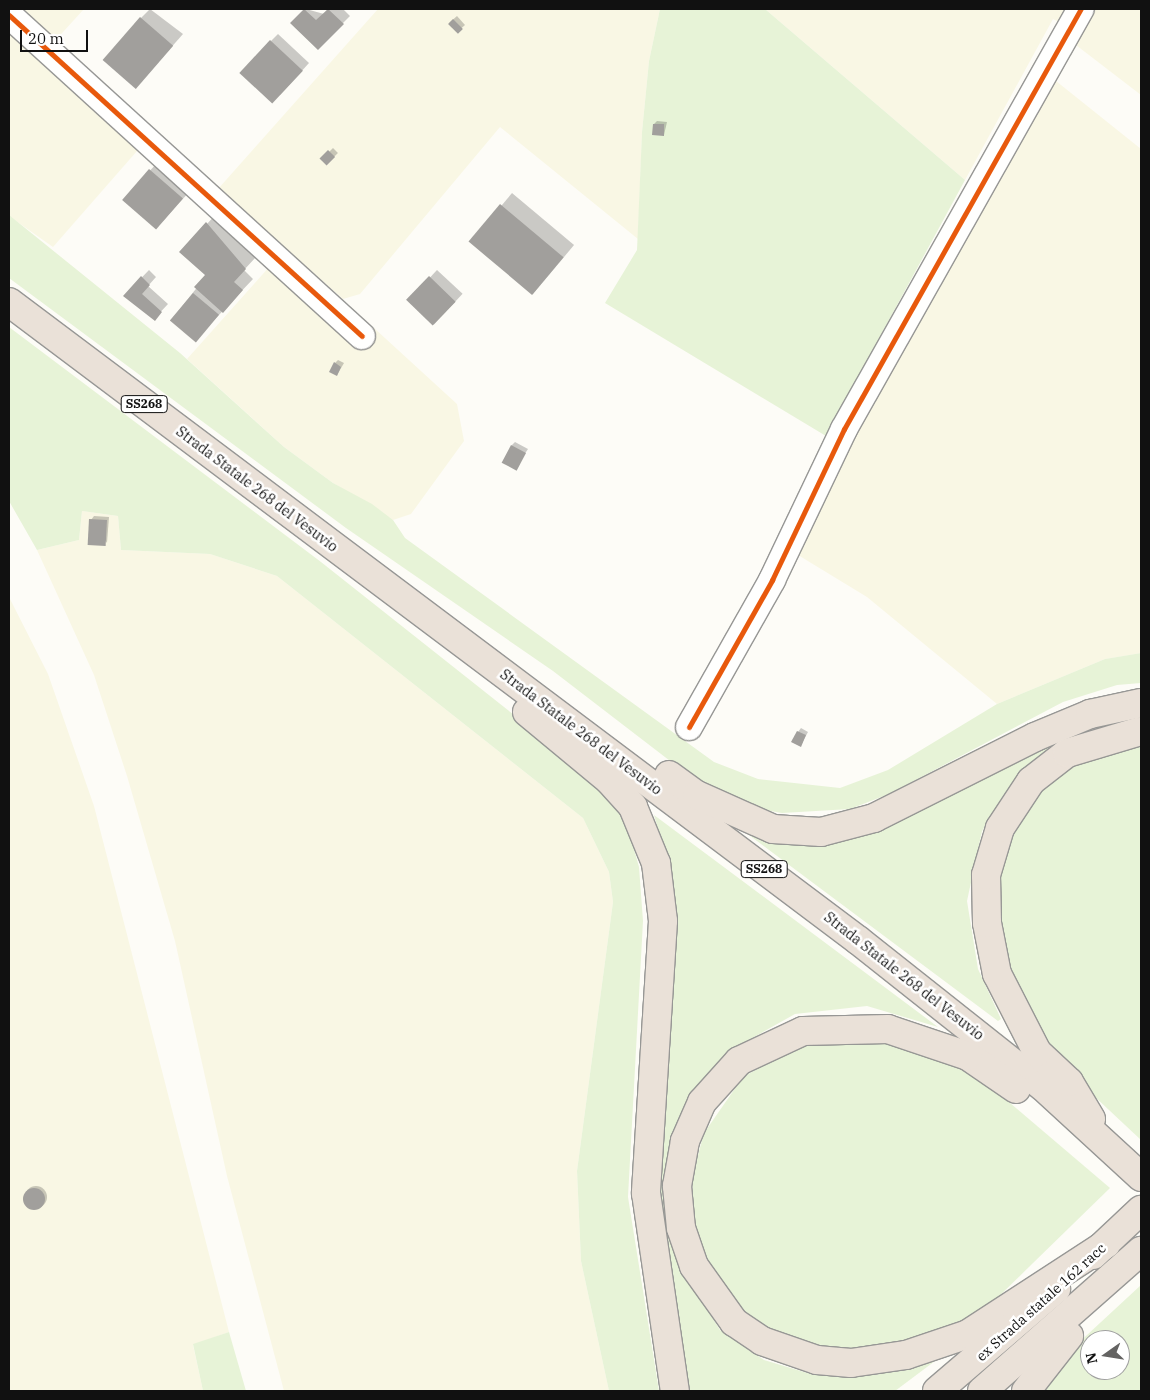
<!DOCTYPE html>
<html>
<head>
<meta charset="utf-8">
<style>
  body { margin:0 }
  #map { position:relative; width:1150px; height:1400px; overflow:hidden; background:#fdfcf7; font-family:"IBM Plex Serif",serif }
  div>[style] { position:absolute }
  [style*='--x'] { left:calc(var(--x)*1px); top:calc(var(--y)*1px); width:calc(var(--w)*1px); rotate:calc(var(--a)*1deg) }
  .farmland>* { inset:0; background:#f9f7e4 }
  .green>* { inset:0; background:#e7f3d7 }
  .shadow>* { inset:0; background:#0003; transform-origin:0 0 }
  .round { border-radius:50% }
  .building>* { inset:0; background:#a19f9c; transform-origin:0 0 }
  .roads { filter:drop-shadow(1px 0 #979795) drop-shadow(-1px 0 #979795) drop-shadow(0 1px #979795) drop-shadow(0 -1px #979795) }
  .street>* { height:26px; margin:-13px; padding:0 13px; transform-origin:13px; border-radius:13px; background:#fffffe }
  .highway>* { height:28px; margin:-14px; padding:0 14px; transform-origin:14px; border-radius:14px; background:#eae1d8 }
  .cycleway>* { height:5px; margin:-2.5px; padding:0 2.5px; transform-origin:2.5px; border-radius:2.5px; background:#e8590c }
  span { translate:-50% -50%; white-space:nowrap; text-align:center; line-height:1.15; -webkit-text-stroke:5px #fff; paint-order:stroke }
  .shield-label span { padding:1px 4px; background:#fff; border:1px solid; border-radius:4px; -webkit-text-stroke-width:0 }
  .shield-label { font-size:12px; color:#111; font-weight:700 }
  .street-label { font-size:14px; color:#111 }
  .frame { position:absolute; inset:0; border:10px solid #111; pointer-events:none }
  .north { position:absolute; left:1080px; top:1330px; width:50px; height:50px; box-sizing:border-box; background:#fff; border:1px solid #a0a0a0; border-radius:50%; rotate:257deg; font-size:14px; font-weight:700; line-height:20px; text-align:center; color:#111 }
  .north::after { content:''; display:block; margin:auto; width:18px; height:22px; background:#646362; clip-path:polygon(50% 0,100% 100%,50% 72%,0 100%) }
  .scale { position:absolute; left:20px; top:30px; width:68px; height:22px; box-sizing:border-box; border:2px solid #111; border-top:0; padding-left:6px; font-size:15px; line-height:18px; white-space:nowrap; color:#111; -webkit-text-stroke:4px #fff; paint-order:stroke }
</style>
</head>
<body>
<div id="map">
  <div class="farmland">
    <div style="clip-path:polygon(14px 9px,84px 9px,53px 43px)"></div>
    <div style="clip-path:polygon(378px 9px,660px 9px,649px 61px,642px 132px,638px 239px,500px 127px,360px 294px,343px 299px,218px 189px)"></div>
    <div style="clip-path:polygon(765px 9px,1066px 9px,1059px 22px,1053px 19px,965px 180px)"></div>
    <div style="clip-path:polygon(1091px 9px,1141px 9px,1141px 95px,1072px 42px)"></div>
    <div style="clip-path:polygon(9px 22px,144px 143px,53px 247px,9px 216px)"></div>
    <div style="clip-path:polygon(1051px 77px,1141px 149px,1141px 653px,1105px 659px,997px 704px,867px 597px,798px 555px,883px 380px)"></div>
    <div style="clip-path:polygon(270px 266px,360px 344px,374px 328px,457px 404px,464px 441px,411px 514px,393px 520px,333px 483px,284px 447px,187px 359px)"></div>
    <div style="clip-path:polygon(82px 511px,118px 516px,121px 550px,210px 554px,277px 576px,583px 818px,609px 872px,613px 902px,577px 1171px,581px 1261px,609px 1391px,284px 1391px,227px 1176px,175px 941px,127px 776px,94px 675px,37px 550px,79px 540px)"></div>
    <div style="clip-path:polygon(9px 597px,48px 674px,94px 806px,229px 1332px,193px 1345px,203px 1391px,9px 1391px)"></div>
  </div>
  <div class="green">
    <div style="clip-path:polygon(660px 9px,765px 9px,965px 180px,826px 436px,605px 303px,637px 250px,642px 132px,649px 61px)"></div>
    <div style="clip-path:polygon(9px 215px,180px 353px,284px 447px,333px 483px,372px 504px,393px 520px,405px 538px,714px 762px,758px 779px,840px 788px,888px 770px,997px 704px,1105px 659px,1141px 653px,1141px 683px,1117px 685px,1063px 702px,889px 794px,850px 809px,782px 813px,759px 809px,704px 787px,553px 671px,346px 528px,9px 278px)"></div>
    <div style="clip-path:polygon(9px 327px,321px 562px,606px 788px,626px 821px,639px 867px,643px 921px,628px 1197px,659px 1391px,609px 1391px,581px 1261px,577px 1171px,613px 902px,609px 872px,583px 818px,277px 576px,210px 554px,121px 550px,118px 516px,82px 511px,79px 540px,37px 550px,9px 501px)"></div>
    <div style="clip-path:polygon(1114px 718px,1071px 735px,1032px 763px,1003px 796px,982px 831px,967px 901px,978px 969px,1001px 1019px,998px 1021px,749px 835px,778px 839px,893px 823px,1024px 751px)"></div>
    <div style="clip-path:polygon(1141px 744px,1141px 1140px,1062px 1066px,1038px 1032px,1002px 955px,998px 885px,1006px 843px,1030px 800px,1066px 767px)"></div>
    <div style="clip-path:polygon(654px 815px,938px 1027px,867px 1006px,795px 1014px,731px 1050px,697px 1088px,685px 1110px,689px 1281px,720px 1330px,764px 1360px,814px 1375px,875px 1375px,935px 1361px,895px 1391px,689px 1391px,659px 1211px,668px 864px)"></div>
    <div style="clip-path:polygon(870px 1038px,923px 1050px,970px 1069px,1110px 1188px,991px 1304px,952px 1326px,903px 1343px,836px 1352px,771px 1332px,734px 1303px,708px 1266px,694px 1223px,692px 1177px,704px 1133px,743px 1077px,802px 1044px)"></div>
    <div style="clip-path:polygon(evenodd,1141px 1285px,1141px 1391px,1040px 1391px,1060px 1360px,1141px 1285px,1090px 1340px,1120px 1340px,1120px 1370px,1090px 1370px,1090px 1340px)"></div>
    <div style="clip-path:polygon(229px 1332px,246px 1391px,203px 1391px,193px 1344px)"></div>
  </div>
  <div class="shadow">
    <div style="clip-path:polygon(150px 9px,183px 34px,146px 76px,141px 18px)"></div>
    <div style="clip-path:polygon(306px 9px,324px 14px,328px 9px,343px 9px,350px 16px,318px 48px,292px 23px)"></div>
    <div style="left:457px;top:16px;width:12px;height:11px;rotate:48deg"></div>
    <div style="clip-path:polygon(278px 34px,309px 63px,280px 95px,271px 41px)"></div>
    <div style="clip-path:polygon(657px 121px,667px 122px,664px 135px,654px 124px)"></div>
    <div style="left:333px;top:148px;width:7px;height:16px;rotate:45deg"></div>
    <div style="clip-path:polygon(157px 163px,190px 191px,163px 221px,124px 199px)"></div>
    <div style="left:512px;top:193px;width:81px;height:64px;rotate:40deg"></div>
    <div style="clip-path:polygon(218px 212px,256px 257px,244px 270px,253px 279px,201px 334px,171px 320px,207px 275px,181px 252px)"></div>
    <div style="clip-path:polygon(149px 270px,156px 277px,148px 286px,168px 304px,154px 319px,124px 296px)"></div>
    <div style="left:437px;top:270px;width:35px;height:42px;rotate:43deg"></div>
    <div style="clip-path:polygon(338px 360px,344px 363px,337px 375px,335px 363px)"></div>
    <div style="clip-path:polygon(515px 442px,528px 449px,515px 469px,512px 445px)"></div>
    <div style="clip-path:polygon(94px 516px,109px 517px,107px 543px,91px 520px)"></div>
    <div style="clip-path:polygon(801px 728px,808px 732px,801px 745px,798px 732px)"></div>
    <div class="round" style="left:25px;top:1186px;width:22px;height:22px"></div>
  </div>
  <div class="building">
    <div style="clip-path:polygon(304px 9px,316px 20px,328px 9px,344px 24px,318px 50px,290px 23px)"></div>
    <div style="left:140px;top:17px;width:44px;height:57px;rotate:41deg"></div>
    <div style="left:453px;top:19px;width:14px;height:7px;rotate:45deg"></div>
    <div style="left:270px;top:40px;width:45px;height:45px;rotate:43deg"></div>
    <div style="clip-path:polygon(653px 124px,664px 124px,664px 136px,652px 135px)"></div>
    <div style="left:328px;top:150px;width:10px;height:12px;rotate:45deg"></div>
    <div style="left:149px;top:169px;width:45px;height:41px;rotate:41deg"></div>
    <div style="left:500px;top:204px;width:83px;height:49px;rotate:40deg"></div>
    <div style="clip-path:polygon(206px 222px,246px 269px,234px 282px,243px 290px,223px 313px,194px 287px,205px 275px,179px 252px)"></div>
    <div style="clip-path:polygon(141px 276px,150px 285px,142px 294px,162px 312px,155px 321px,123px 296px)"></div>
    <div style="left:429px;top:276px;width:37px;height:33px;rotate:44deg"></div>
    <div style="left:193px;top:293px;width:34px;height:36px;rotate:40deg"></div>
    <div style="clip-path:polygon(334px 362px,341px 367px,337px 376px,329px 372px)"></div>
    <div style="left:511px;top:445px;width:17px;height:20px;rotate:28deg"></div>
    <div style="left:89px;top:519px;width:18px;height:26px;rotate:3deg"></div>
    <div style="clip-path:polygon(797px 731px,806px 735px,801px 747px,791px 742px)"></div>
    <div class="round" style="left:23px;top:1188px;width:22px;height:22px"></div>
  </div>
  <div class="roads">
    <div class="street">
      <div style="--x:9;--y:15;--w:477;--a:42.3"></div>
      <div style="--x:689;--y:727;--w:169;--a:-60.5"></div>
      <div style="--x:772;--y:580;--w:167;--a:-64.5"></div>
      <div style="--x:844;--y:429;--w:482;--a:-60.6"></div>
    </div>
    <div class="highway">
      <div style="--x:9;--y:302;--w:1063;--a:36.93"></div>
      <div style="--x:859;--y:941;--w:232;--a:38.4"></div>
      <div style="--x:1041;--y:1085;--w:136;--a:42.6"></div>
      <div style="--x:527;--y:712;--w:107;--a:39.7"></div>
      <div style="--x:609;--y:780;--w:36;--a:48"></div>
      <div style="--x:633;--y:807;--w:61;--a:67.7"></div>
      <div style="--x:656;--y:863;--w:58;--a:83.1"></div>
      <div style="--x:663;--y:921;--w:273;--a:93.6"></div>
      <div style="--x:646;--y:1193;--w:200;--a:81.7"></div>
      <div style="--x:669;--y:775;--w:34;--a:36"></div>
      <div style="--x:697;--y:795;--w:83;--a:24.1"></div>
      <div style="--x:773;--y:829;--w:48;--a:3.6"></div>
      <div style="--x:821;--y:832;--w:55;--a:-14.8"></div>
      <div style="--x:874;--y:818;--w:180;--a:-26.7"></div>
      <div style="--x:1035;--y:737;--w:60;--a:-22.7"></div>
      <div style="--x:1090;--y:714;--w:52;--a:-12.2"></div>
      <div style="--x:1016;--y:1089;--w:58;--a:-145.5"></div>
      <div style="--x:968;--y:1056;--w:84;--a:-161.4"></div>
      <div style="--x:888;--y:1029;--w:85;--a:178.7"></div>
      <div style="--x:803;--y:1031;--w:71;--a:154.9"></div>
      <div style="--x:739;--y:1061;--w:55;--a:132.1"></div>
      <div style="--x:702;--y:1102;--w:43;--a:113.6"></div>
      <div style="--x:685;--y:1141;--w:46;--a:100.1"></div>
      <div style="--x:677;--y:1186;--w:42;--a:84.6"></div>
      <div style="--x:681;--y:1228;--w:40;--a:71.1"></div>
      <div style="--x:694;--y:1266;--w:69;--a:54.5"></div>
      <div style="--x:734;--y:1322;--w:34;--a:34"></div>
      <div style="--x:762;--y:1341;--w:58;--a:19.1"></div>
      <div style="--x:817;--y:1360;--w:34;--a:5"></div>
      <div style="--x:851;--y:1363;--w:56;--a:-8.3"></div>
      <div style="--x:906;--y:1355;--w:65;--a:-18.7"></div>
      <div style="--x:968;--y:1334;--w:165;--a:-33.1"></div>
      <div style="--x:1091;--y:1119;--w:43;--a:-120.7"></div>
      <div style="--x:1069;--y:1082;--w:44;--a:-136.8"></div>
      <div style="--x:1037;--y:1052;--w:88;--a:-117.1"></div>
      <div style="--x:997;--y:974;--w:52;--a:-101.1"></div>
      <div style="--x:987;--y:923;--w:48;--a:-91.2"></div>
      <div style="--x:986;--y:875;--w:49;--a:-73.4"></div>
      <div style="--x:1000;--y:828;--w:56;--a:-56.6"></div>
      <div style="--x:1031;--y:781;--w:46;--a:-37.9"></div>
      <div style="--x:1067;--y:753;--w:77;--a:-16.6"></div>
      <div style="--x:1093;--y:1255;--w:66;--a:-43.2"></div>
      <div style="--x:937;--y:1391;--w:157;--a:-40.6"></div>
      <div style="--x:982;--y:1391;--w:212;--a:-41.4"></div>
      <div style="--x:1026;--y:1391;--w:70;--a:-52"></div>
    </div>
  </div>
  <div class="cycleway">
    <div style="--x:9;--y:15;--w:477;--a:42.3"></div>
    <div style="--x:689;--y:727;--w:169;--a:-60.5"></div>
    <div style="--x:772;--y:580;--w:167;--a:-64.5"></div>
    <div style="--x:844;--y:429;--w:482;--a:-60.6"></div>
  </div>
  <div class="shield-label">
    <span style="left:144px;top:404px">SS268</span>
    <span style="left:764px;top:869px">SS268</span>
  </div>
  <div class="street-label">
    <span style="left:257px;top:489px;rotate:37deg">Strada Statale 268 del Vesuvio</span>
    <span style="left:581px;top:732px;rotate:37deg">Strada Statale 268 del Vesuvio</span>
    <span style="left:904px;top:976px;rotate:38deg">Strada Statale 268 del Vesuvio</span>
    <span style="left:1041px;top:1302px;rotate:-42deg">ex Strada statale 162 racc</span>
  </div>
  <div class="frame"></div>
  <div class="north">N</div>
  <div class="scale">20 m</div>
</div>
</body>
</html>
